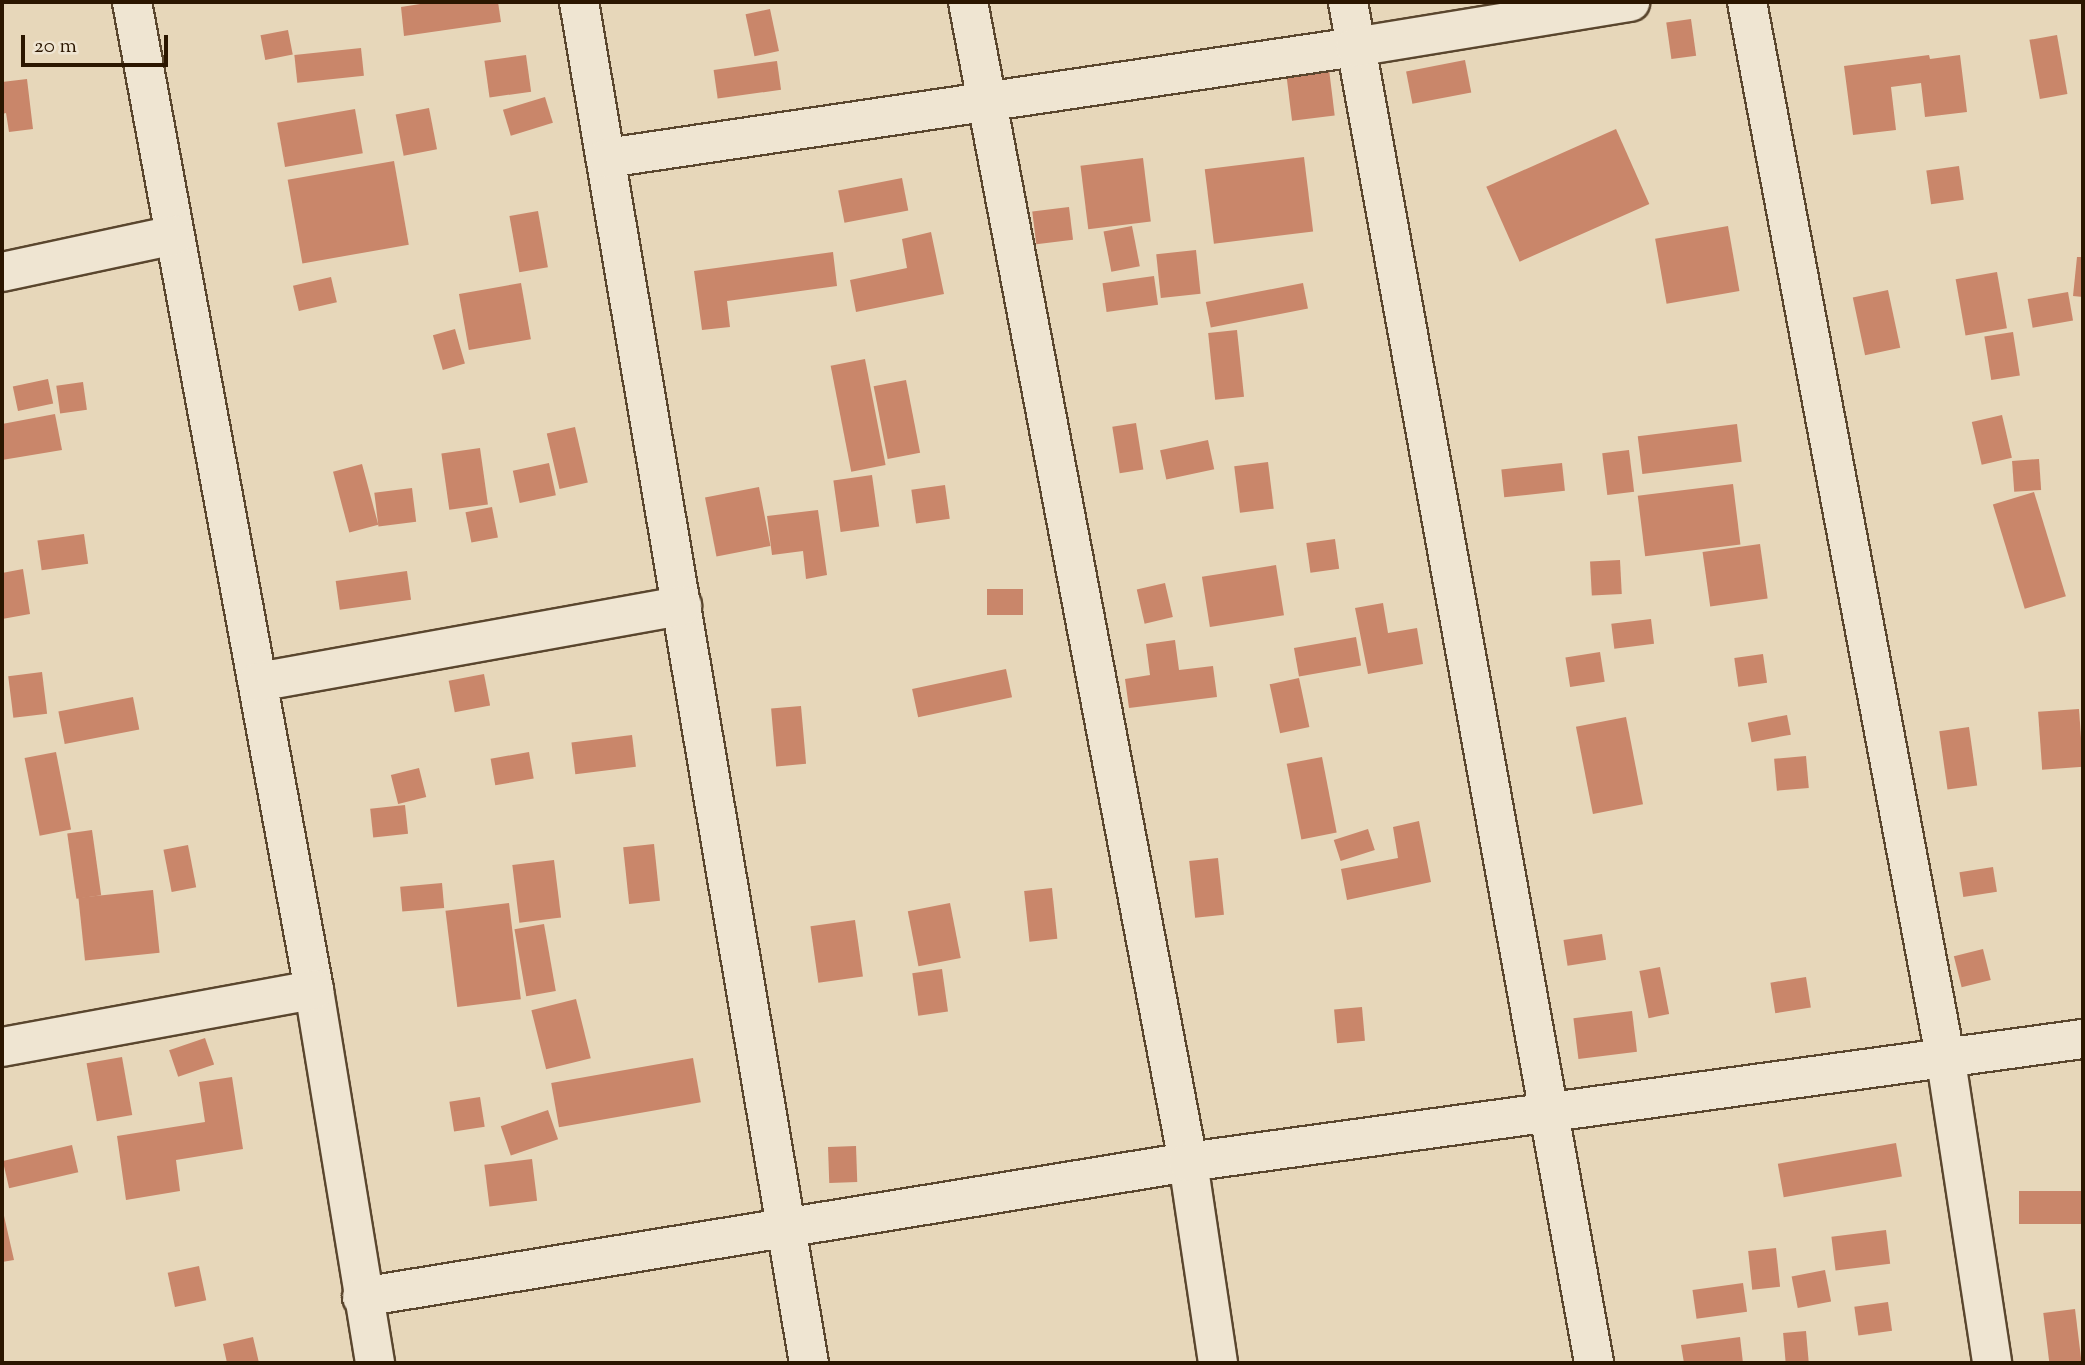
<!DOCTYPE html>
<html>
<head>
<meta charset="utf-8">
<style>
  body { margin:0 }
  #map { position:relative; width:2085px; height:1365px; overflow:hidden; background:#e7d7ba; font-family:"Sorts Mill Goudy",serif }
  div>[style] { position:absolute }
  [style*='--x'] { left:calc(var(--x)*1px); top:calc(var(--y)*1px); width:calc(var(--w)*1px); rotate:calc(var(--a)*1deg) }
  .building>* { inset:0; background:#c9866a; transform-origin:0 0 }
  .roads { filter:drop-shadow(2px 0 #5a462e) drop-shadow(-2px 0 #5a462e) drop-shadow(0 2px #5a462e) drop-shadow(0 -2px #5a462e) }
  .minor>* { height:38px; margin:-19px; padding:0 19px; transform-origin:19px; border-radius:19px; background:#efe5d2 }
  span { translate:-50% -50%; white-space:nowrap; text-align:center; line-height:1.15; -webkit-text-stroke:6px #efe5d2; paint-order:stroke }
  .frame { position:absolute; inset:0; border:4px solid #2b1600; pointer-events:none }
  .scale { position:absolute; left:21px; top:35px; width:147px; height:32px; box-sizing:border-box; border:4px solid #2b1600; border-top:0; padding-left:9px; font-size:21px; line-height:24px; white-space:nowrap; color:#2b1600; -webkit-text-stroke:5px #efe5d2; paint-order:stroke }
</style>
</head>
<body>
<div id="map">
  <div class="building">
    <div style="clip-path:polygon(433px 2px,498px 2px,501px 22px,404px 36px,401px 7px)"></div>
    <div style="left:770px;top:9px;width:43px;height:25px;rotate:78deg"></div>
    <div style="left:1691px;top:19px;width:37px;height:25px;rotate:82deg"></div>
    <div style="left:288px;top:30px;width:25px;height:28px;rotate:79deg"></div>
    <div style="left:2057px;top:35px;width:60px;height:28px;rotate:80deg"></div>
    <div style="left:361px;top:48px;width:28px;height:67px;rotate:84deg"></div>
    <div style="left:526px;top:55px;width:37px;height:42px;rotate:82deg"></div>
    <div style="clip-path:polygon(1929px 55px,1930px 59px,1960px 55px,1967px 112px,1925px 117px,1921px 83px,1891px 87px,1896px 130px,1853px 135px,1844px 66px)"></div>
    <div style="left:1465px;top:60px;width:33px;height:60px;rotate:79deg"></div>
    <div style="left:777px;top:61px;width:29px;height:64px;rotate:82deg"></div>
    <div style="left:1328px;top:61px;width:55px;height:43px;rotate:83deg"></div>
    <div style="clip-path:polygon(27px 79px,33px 129px,9px 132px,6px 113px,2px 114px,2px 82px)"></div>
    <div style="left:545px;top:97px;width:27px;height:44px;rotate:73deg"></div>
    <div style="left:429px;top:108px;width:42px;height:34px;rotate:79deg"></div>
    <div style="left:355px;top:109px;width:45px;height:79px;rotate:80deg"></div>
    <div style="left:1616px;top:129px;width:82px;height:142px;rotate:66deg"></div>
    <div style="left:1304px;top:157px;width:75px;height:100px;rotate:83deg"></div>
    <div style="left:1143px;top:158px;width:64px;height:63px;rotate:83deg"></div>
    <div style="left:394px;top:161px;width:85px;height:108px;rotate:80deg"></div>
    <div style="left:1959px;top:166px;width:34px;height:33px;rotate:82deg"></div>
    <div style="left:902px;top:178px;width:33px;height:65px;rotate:79deg"></div>
    <div style="left:1069px;top:207px;width:33px;height:37px;rotate:83deg"></div>
    <div style="left:538px;top:211px;width:57px;height:29px;rotate:80deg"></div>
    <div style="left:1132px;top:226px;width:41px;height:29px;rotate:79deg"></div>
    <div style="left:1728px;top:226px;width:66px;height:74px;rotate:80deg"></div>
    <div style="clip-path:polygon(931px 232px,944px 294px,856px 312px,850px 280px,907px 268px,902px 239px)"></div>
    <div style="left:1196px;top:250px;width:44px;height:40px;rotate:84deg"></div>
    <div style="clip-path:polygon(833px 252px,837px 286px,727px 301px,730px 327px,702px 330px,694px 271px)"></div>
    <div style="clip-path:polygon(2077px 257px,2083px 257px,2083px 297px,2073px 296px)"></div>
    <div style="left:1997px;top:272px;width:57px;height:42px;rotate:80deg"></div>
    <div style="left:1154px;top:276px;width:29px;height:52px;rotate:82deg"></div>
    <div style="left:331px;top:277px;width:26px;height:39px;rotate:77deg"></div>
    <div style="left:521px;top:283px;width:57px;height:63px;rotate:80deg"></div>
    <div style="left:1303px;top:283px;width:26px;height:99px;rotate:79deg"></div>
    <div style="left:1888px;top:290px;width:59px;height:36px;rotate:78deg"></div>
    <div style="left:2068px;top:292px;width:29px;height:41px;rotate:80deg"></div>
    <div style="left:455px;top:329px;width:36px;height:23px;rotate:74deg"></div>
    <div style="left:1237px;top:330px;width:67px;height:29px;rotate:84deg"></div>
    <div style="left:2013px;top:332px;width:44px;height:29px;rotate:81deg"></div>
    <div style="left:865px;top:359px;width:108px;height:35px;rotate:79deg"></div>
    <div style="left:48px;top:379px;width:25px;height:36px;rotate:78deg"></div>
    <div style="left:906px;top:380px;width:74px;height:33px;rotate:79deg"></div>
    <div style="left:83px;top:382px;width:28px;height:27px;rotate:82deg"></div>
    <div style="clip-path:polygon(55px 414px,62px 450px,2px 460px,2px 424px)"></div>
    <div style="left:2002px;top:415px;width:44px;height:31px;rotate:77deg"></div>
    <div style="left:1136px;top:423px;width:47px;height:24px;rotate:81deg"></div>
    <div style="left:1737px;top:424px;width:38px;height:100px;rotate:83deg"></div>
    <div style="left:575px;top:427px;width:57px;height:29px;rotate:77deg"></div>
    <div style="left:1208px;top:440px;width:30px;height:49px;rotate:78deg"></div>
    <div style="left:480px;top:448px;width:57px;height:39px;rotate:82deg"></div>
    <div style="left:1629px;top:450px;width:42px;height:27px;rotate:83deg"></div>
    <div style="left:2039px;top:459px;width:31px;height:27px;rotate:86deg"></div>
    <div style="left:1268px;top:462px;width:47px;height:34px;rotate:83deg"></div>
    <div style="left:549px;top:463px;width:33px;height:37px;rotate:78deg"></div>
    <div style="left:1562px;top:463px;width:28px;height:61px;rotate:84deg"></div>
    <div style="left:362px;top:464px;width:63px;height:30px;rotate:75deg"></div>
    <div style="left:872px;top:475px;width:52px;height:39px;rotate:82deg"></div>
    <div style="left:1733px;top:484px;width:61px;height:96px;rotate:83deg"></div>
    <div style="left:945px;top:485px;width:34px;height:34px;rotate:82deg"></div>
    <div style="left:759px;top:487px;width:60px;height:55px;rotate:79deg"></div>
    <div style="left:412px;top:488px;width:34px;height:38px;rotate:83deg"></div>
    <div style="left:2034px;top:492px;width:109px;height:43px;rotate:73deg"></div>
    <div style="left:492px;top:507px;width:31px;height:27px;rotate:79deg"></div>
    <div style="clip-path:polygon(818px 510px,827px 575px,806px 579px,803px 551px,772px 555px,767px 516px)"></div>
    <div style="left:84px;top:534px;width:30px;height:47px;rotate:82deg"></div>
    <div style="left:1335px;top:539px;width:30px;height:29px;rotate:82deg"></div>
    <div style="left:1760px;top:544px;width:55px;height:58px;rotate:82deg"></div>
    <div style="left:1620px;top:560px;width:34px;height:30px;rotate:87deg"></div>
    <div style="left:1276px;top:565px;width:51px;height:75px;rotate:81deg"></div>
    <div style="clip-path:polygon(23px 569px,30px 614px,2px 619px,2px 573px)"></div>
    <div style="left:407px;top:571px;width:29px;height:72px;rotate:82deg"></div>
    <div style="left:1165px;top:583px;width:35px;height:29px;rotate:77deg"></div>
    <div style="left:987px;top:589px;width:36px;height:26px"></div>
    <div style="clip-path:polygon(1383px 603px,1388px 633px,1417px 628px,1423px 664px,1368px 674px,1355px 608px)"></div>
    <div style="left:1651px;top:619px;width:25px;height:40px;rotate:83deg"></div>
    <div style="left:1356px;top:637px;width:29px;height:63px;rotate:80deg"></div>
    <div style="clip-path:polygon(1175px 640px,1179px 670px,1213px 666px,1217px 697px,1129px 708px,1125px 679px,1150px 675px,1146px 644px)"></div>
    <div style="left:1600px;top:652px;width:30px;height:35px;rotate:81deg"></div>
    <div style="left:1763px;top:654px;width:29px;height:29px;rotate:82deg"></div>
    <div style="left:1006px;top:669px;width:29px;height:96px;rotate:78deg"></div>
    <div style="left:42px;top:672px;width:42px;height:34px;rotate:83deg"></div>
    <div style="left:484px;top:674px;width:32px;height:36px;rotate:79deg"></div>
    <div style="left:1299px;top:678px;width:50px;height:30px;rotate:78deg"></div>
    <div style="left:133px;top:697px;width:33px;height:76px;rotate:79deg"></div>
    <div style="left:801px;top:706px;width:58px;height:30px;rotate:85deg"></div>
    <div style="left:2079px;top:709px;width:58px;height:41px;rotate:86deg"></div>
    <div style="left:1787px;top:715px;width:20px;height:40px;rotate:79deg"></div>
    <div style="left:1626px;top:717px;width:89px;height:51px;rotate:79deg"></div>
    <div style="left:1969px;top:727px;width:59px;height:30px;rotate:82deg"></div>
    <div style="left:632px;top:735px;width:32px;height:61px;rotate:83deg"></div>
    <div style="left:56px;top:752px;width:79px;height:32px;rotate:79deg"></div>
    <div style="left:529px;top:752px;width:27px;height:39px;rotate:80deg"></div>
    <div style="left:1806px;top:756px;width:32px;height:32px;rotate:85deg"></div>
    <div style="left:1322px;top:757px;width:77px;height:36px;rotate:79deg"></div>
    <div style="left:419px;top:768px;width:30px;height:29px;rotate:76deg"></div>
    <div style="left:405px;top:805px;width:29px;height:35px;rotate:84deg"></div>
    <div style="clip-path:polygon(1419px 821px,1431px 882px,1347px 900px,1341px 869px,1398px 858px,1393px 827px)"></div>
    <div style="left:1368px;top:829px;width:22px;height:36px;rotate:72deg"></div>
    <div style="left:92px;top:830px;width:66px;height:25px;rotate:82deg"></div>
    <div style="left:654px;top:844px;width:57px;height:31px;rotate:84deg"></div>
    <div style="left:188px;top:845px;width:43px;height:25px;rotate:79deg"></div>
    <div style="left:1218px;top:858px;width:57px;height:29px;rotate:84deg"></div>
    <div style="left:554px;top:860px;width:58px;height:42px;rotate:83deg"></div>
    <div style="left:1993px;top:867px;width:25px;height:34px;rotate:81deg"></div>
    <div style="left:442px;top:883px;width:25px;height:42px;rotate:85deg"></div>
    <div style="left:1052px;top:888px;width:51px;height:28px;rotate:84deg"></div>
    <div style="left:153px;top:890px;width:63px;height:75px;rotate:84deg"></div>
    <div style="left:509px;top:903px;width:97px;height:64px;rotate:83deg"></div>
    <div style="left:950px;top:903px;width:56px;height:43px;rotate:79deg"></div>
    <div style="left:855px;top:920px;width:57px;height:45px;rotate:82deg"></div>
    <div style="left:544px;top:924px;width:68px;height:30px;rotate:80deg"></div>
    <div style="left:1602px;top:934px;width:26px;height:39px;rotate:81deg"></div>
    <div style="left:1983px;top:949px;width:32px;height:30px;rotate:76deg"></div>
    <div style="left:1660px;top:967px;width:48px;height:21px;rotate:79deg"></div>
    <div style="left:942px;top:969px;width:43px;height:30px;rotate:82deg"></div>
    <div style="left:1806px;top:977px;width:31px;height:36px;rotate:81deg"></div>
    <div style="left:576px;top:999px;width:61px;height:46px;rotate:76deg"></div>
    <div style="left:1362px;top:1007px;width:34px;height:28px;rotate:85deg"></div>
    <div style="left:1632px;top:1011px;width:41px;height:59px;rotate:83deg"></div>
    <div style="left:205px;top:1038px;width:28px;height:38px;rotate:71deg"></div>
    <div style="left:122px;top:1057px;width:59px;height:36px;rotate:80deg"></div>
    <div style="left:693px;top:1058px;width:45px;height:144px;rotate:80deg"></div>
    <div style="clip-path:polygon(232px 1077px,243px 1149px,176px 1160px,180px 1191px,126px 1200px,117px 1136px,205px 1122px,199px 1082px)"></div>
    <div style="left:480px;top:1097px;width:30px;height:31px;rotate:81deg"></div>
    <div style="left:548px;top:1110px;width:31px;height:50px;rotate:71deg"></div>
    <div style="left:1896px;top:1143px;width:34px;height:120px;rotate:80deg"></div>
    <div style="left:72px;top:1145px;width:28px;height:71px;rotate:77deg"></div>
    <div style="left:856px;top:1146px;width:36px;height:28px;rotate:88deg"></div>
    <div style="left:532px;top:1159px;width:42px;height:48px;rotate:83deg"></div>
    <div style="left:2083px;top:1191px;width:33px;height:64px;rotate:90deg"></div>
    <div style="clip-path:polygon(2px 1207px,14px 1260px,2px 1262px)"></div>
    <div style="left:1886px;top:1230px;width:34px;height:55px;rotate:83deg"></div>
    <div style="left:1776px;top:1248px;width:39px;height:28px;rotate:84deg"></div>
    <div style="left:199px;top:1266px;width:35px;height:32px;rotate:78deg"></div>
    <div style="left:1825px;top:1270px;width:32px;height:34px;rotate:79deg"></div>
    <div style="left:1743px;top:1283px;width:29px;height:51px;rotate:82deg"></div>
    <div style="left:1888px;top:1302px;width:29px;height:34px;rotate:82deg"></div>
    <div style="left:2075px;top:1309px;width:54px;height:32px;rotate:83deg"></div>
    <div style="left:1806px;top:1331px;width:32px;height:23px;rotate:85deg"></div>
    <div style="clip-path:polygon(253px 1337px,259px 1363px,227px 1363px,223px 1344px)"></div>
    <div style="clip-path:polygon(1740px 1337px,1743px 1363px,1684px 1363px,1681px 1345px)"></div>
  </div>
  <div class="roads">
    <div class="minor">
      <div style="--x:132;--y:2;--w:1005;--a:79.56"></div>
      <div style="--x:314;--y:990;--w:378;--a:80.7"></div>
      <div style="--x:579;--y:2;--w:1380;--a:80.41"></div>
      <div style="--x:968;--y:2;--w:1181;--a:79.26"></div>
      <div style="--x:1188;--y:1162;--w:203;--a:81.5"></div>
      <div style="--x:1348;--y:2;--w:1383;--a:79.75"></div>
      <div style="--x:1747;--y:2;--w:1078;--a:79.36"></div>
      <div style="--x:1946;--y:1061;--w:305;--a:81.3"></div>
      <div style="--x:607;--y:158;--w:756;--a:-8.44"></div>
      <div style="--x:1355;--y:47;--w:279;--a:-9.3"></div>
      <div style="--x:2;--y:272;--w:176;--a:-12.1"></div>
      <div style="--x:258;--y:682;--w:431;--a:-10.2"></div>
      <div style="--x:2;--y:1047;--w:317;--a:-10.4"></div>
      <div style="--x:362;--y:1297;--w:837;--a:-9.28"></div>
      <div style="--x:1188;--y:1162;--w:903;--a:-7.83"></div>
    </div>
  </div>
  <div class="frame"></div>
  <div class="scale">20 m</div>
</div>
</body>
</html>
